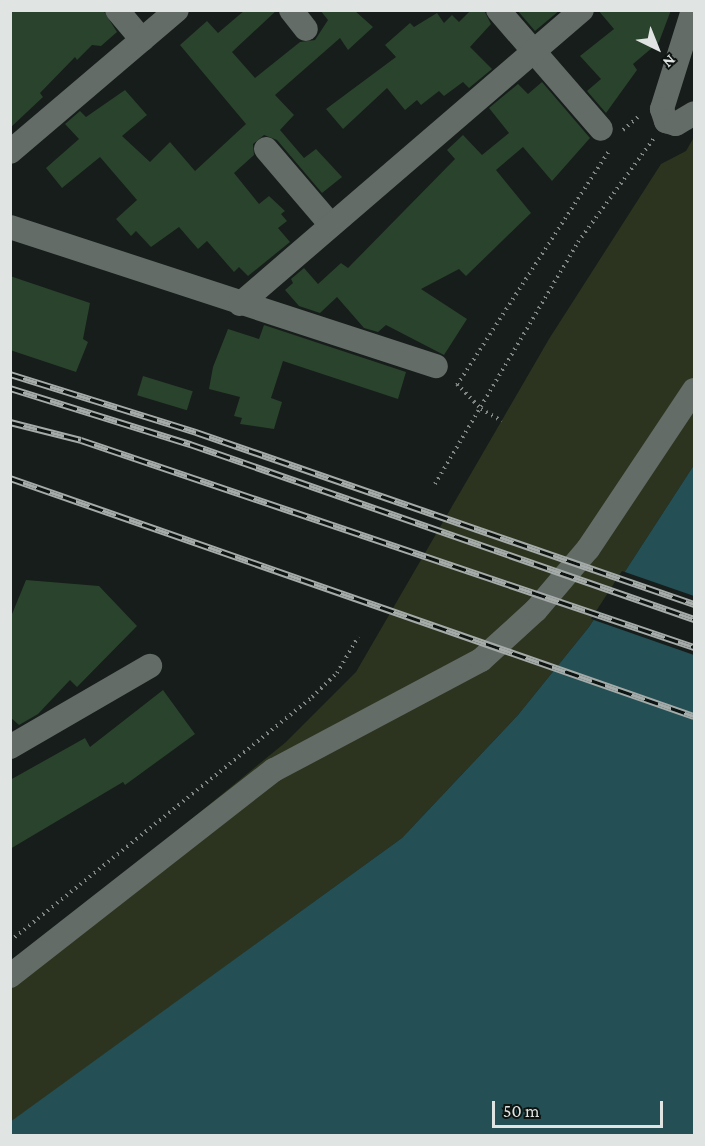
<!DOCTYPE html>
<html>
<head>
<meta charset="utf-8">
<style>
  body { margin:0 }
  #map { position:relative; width:705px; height:1146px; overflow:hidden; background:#161d1a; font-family:"Crimson Pro",serif }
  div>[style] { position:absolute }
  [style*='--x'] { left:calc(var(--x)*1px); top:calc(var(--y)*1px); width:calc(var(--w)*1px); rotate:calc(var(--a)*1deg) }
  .green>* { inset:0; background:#2c341f }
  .water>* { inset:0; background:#234f55 }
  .pier>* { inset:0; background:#161d1a }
  .building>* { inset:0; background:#2a432c; transform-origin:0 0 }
  .path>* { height:4px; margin-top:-2px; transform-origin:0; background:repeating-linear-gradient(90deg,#808684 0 1.5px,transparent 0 6px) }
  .minor>* { height:24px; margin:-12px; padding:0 12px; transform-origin:12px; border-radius:12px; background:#646c68 }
  .rail>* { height:7px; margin-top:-3.5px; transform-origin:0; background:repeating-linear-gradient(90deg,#0d1411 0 14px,#a5aba9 0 28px); box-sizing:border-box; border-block:2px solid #a5aba9 }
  span { translate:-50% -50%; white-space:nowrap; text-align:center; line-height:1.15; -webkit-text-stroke:6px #0d1411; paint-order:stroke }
  .frame { position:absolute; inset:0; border:12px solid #e0e5e3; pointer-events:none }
  .north { position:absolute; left:627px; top:18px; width:60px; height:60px; -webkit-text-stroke:4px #0d1411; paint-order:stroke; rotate:137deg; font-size:16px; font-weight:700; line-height:24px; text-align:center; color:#e0e5e3 }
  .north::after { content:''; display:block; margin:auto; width:21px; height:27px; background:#e0e5e3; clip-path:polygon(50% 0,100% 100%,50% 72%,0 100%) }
  .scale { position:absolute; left:492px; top:1101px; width:171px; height:27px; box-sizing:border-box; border:3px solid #e0e5e3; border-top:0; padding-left:8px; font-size:18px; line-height:21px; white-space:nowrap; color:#e0e5e3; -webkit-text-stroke:4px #0d1411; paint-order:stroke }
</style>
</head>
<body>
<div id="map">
  <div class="green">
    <div style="clip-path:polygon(694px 137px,694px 465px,589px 627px,518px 715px,402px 838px,11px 1122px,11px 966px,286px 742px,356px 672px,549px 339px,661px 164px,686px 151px)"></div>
  </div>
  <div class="water">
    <div style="clip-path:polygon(694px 465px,694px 1135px,11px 1136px,10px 1122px,402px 838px,518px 715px,589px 627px)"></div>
  </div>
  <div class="pier">
    <div style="clip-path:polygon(622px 571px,694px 596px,694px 655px,591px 619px)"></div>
  </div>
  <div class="building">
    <div style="clip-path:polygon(10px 10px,103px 10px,117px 32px,101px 46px,92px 45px,77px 60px,75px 57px,40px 93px,43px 97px,10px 128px)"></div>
    <div style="clip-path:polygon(245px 10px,277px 10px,232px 52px,255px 78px,300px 42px,315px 40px,328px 20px,320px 10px,354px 10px,373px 27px,348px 50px,340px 38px,275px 95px,294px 115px,280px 130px,304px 158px,316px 149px,342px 177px,322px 193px,277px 140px,264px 135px,253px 144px,254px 155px,234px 173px,259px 204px,269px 196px,285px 211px,281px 214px,287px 221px,278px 228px,290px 242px,248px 276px,239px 267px,234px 272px,207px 241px,198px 249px,179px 227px,151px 247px,136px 231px,131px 236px,116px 219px,137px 200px,100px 157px,62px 188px,46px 168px,79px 139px,65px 124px,80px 111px,86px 117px,125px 90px,147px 115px,122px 136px,150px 162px,170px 142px,195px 171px,246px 124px,180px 45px,207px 21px,218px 33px)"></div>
    <div style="clip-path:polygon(471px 10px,484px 10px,491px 24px,470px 47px,492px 69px,469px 88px,463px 82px,444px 96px,439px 91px,421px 105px,417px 100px,405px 110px,387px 88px,343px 129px,326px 109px,396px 57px,385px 45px,410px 23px,414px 27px,437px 13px,444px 23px,452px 15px,459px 22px)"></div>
    <div style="clip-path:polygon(517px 10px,560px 10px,535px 31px)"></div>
    <div style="clip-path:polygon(598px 10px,671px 10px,659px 42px,633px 64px,637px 70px,606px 113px,587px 91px,601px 79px,580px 56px,614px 29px)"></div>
    <div style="clip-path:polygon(542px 82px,590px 138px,552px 181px,523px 147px,496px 170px,531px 213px,466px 276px,459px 269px,421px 289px,467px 319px,444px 355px,386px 325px,378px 332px,364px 328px,337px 297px,320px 313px,299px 306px,285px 290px,293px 283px,291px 279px,304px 268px,318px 284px,341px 263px,348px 268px,455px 159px,447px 150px,463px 135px,482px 155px,509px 133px,489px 108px,518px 84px,528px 94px)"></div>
    <div style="clip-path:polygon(10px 276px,90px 303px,83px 339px,88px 342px,76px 372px,10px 350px)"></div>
    <div style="clip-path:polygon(264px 325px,406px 372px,398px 399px,283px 361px,271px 398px,282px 402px,274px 429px,240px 424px,242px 418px,234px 416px,240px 397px,209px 389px,213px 367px,228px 329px,259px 339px)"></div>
    <div style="left:143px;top:376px;width:52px;height:20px;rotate:17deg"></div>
    <div style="clip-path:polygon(26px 580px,99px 586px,137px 626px,77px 687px,70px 680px,38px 714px,19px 725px,10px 717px,10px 619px)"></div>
    <div style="clip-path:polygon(163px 690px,195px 734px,125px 785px,123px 782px,10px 849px,10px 780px,85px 738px,90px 747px)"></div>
  </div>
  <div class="path">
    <div style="--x:623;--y:130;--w:23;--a:-41"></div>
    <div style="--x:457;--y:384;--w:35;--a:46"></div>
    <div style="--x:481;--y:409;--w:24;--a:30"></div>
    <div style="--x:457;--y:385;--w:279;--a:-57"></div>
    <div style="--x:435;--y:484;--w:281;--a:-59.4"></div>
    <div style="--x:578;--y:242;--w:129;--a:-53.8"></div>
    <div style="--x:10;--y:941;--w:388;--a:-38.9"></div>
    <div style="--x:312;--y:697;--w:35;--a:-44"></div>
    <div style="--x:337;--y:673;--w:42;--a:-59.7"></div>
  </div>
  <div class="minor">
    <div style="--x:117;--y:10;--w:39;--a:50"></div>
    <div style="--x:291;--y:10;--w:24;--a:52"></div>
    <div style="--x:498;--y:10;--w:157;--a:49.1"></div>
    <div style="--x:693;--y:10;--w:104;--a:107.4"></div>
    <div style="--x:662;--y:109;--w:13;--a:72"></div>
    <div style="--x:666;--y:121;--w:10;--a:17"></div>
    <div style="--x:676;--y:124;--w:21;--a:-31"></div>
    <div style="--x:266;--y:149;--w:100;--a:49.5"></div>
    <div style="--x:10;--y:152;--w:219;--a:-40.4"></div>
    <div style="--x:10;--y:227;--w:448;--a:18.1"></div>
    <div style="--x:240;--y:304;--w:451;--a:-40.7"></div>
    <div style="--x:10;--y:747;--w:162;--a:-30.1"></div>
    <div style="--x:10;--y:976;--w:335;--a:-38"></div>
    <div style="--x:274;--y:770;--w:234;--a:-28"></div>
    <div style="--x:481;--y:660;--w:74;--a:-42.3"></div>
    <div style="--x:536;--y:610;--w:80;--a:-49.6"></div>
    <div style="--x:588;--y:549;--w:191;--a:-56.3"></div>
  </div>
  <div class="rail">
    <div style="--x:10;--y:374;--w:195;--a:17.3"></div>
    <div style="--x:196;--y:432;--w:527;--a:19.05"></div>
    <div style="--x:10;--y:388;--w:189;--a:17.3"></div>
    <div style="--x:190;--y:444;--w:534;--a:19.15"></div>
    <div style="--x:10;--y:422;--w:73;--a:14.2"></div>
    <div style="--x:81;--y:440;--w:647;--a:18.66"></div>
    <div style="--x:10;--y:478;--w:724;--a:19.19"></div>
  </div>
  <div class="frame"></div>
  <div class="north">N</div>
  <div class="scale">50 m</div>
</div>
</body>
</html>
